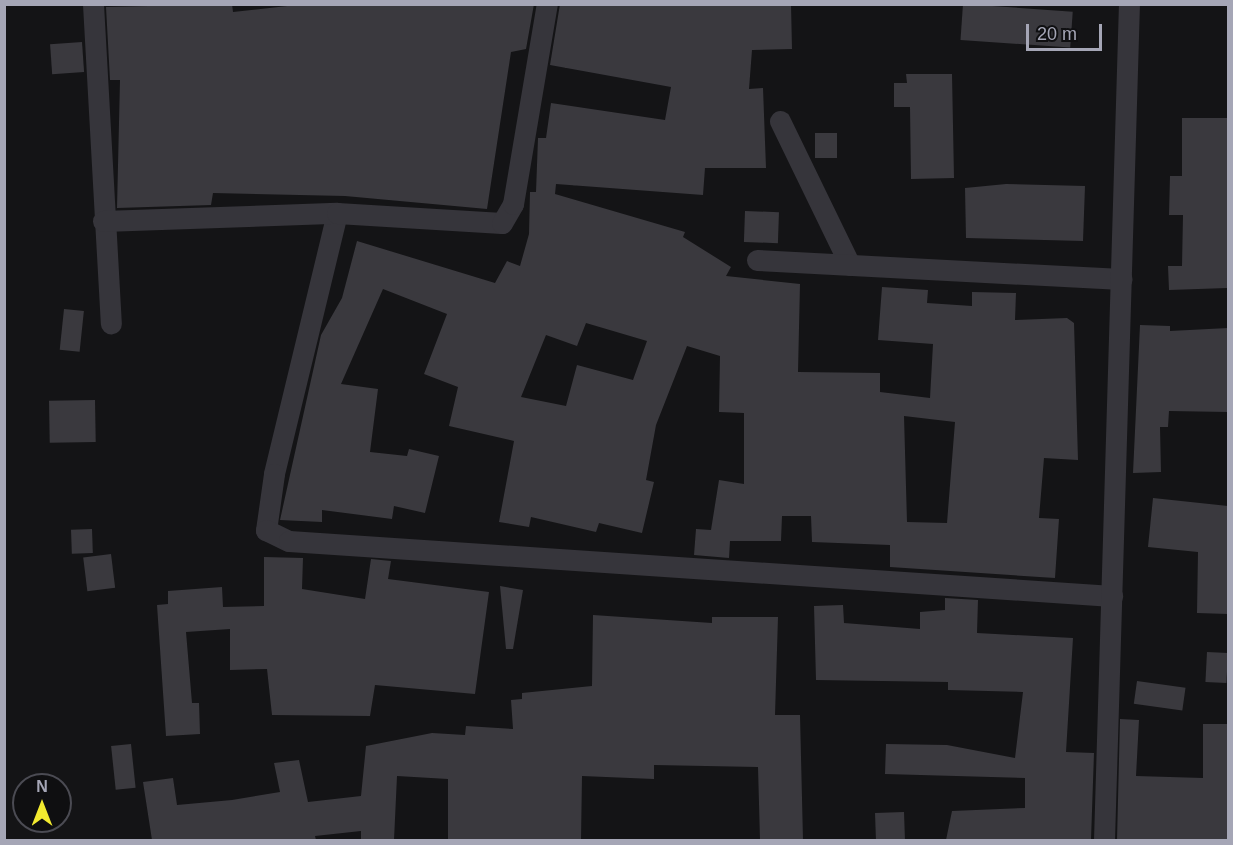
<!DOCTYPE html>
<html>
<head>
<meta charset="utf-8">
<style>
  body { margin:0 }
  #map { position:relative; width:1233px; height:845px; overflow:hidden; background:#141416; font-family:Helvetica,sans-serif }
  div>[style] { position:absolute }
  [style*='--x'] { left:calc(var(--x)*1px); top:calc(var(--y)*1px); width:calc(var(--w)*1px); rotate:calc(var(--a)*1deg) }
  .building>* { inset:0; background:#3a393e; transform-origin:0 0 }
  .street>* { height:21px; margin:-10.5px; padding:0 10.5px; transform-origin:10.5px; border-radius:10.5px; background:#36353b }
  span { translate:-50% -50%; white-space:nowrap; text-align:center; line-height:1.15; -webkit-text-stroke:5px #0f0f11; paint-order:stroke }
  .frame { position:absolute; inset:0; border:6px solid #a5a6b6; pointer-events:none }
  .north { position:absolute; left:12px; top:773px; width:60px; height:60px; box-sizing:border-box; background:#0f0f11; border:2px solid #4b4b53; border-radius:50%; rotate:0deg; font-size:16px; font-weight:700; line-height:24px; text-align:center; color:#a5a6b6 }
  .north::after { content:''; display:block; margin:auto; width:21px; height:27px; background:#f2ea2f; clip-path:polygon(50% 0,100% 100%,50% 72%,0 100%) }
  .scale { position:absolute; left:1026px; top:24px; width:76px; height:27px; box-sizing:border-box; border:3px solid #a5a6b6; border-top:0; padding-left:8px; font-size:18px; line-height:21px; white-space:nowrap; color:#a5a6b6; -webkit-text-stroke:4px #0f0f11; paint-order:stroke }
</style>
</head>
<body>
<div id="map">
  <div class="building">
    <div style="clip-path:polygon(232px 4px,233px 12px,305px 4px,534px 4px,526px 49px,511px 52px,487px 209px,345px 196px,213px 193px,211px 205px,117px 208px,120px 80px,110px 80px,106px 7px)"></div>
    <div style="clip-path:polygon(evenodd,560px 4px,791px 4px,792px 49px,752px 50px,749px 89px,763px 88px,766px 168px,705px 168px,703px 195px,556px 184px,555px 194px,685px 232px,683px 237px,731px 267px,726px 276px,800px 284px,798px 372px,880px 373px,880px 392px,930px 398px,933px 344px,878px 340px,882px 287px,928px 290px,927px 303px,972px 306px,972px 292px,1016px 293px,1015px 320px,1067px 318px,1074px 323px,1078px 460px,1044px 458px,1039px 518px,1059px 519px,1055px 578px,890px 567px,890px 545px,812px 542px,811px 516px,782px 516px,781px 541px,730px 541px,729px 558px,694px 555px,696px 529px,711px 530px,719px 480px,744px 484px,744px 413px,719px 412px,720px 356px,687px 346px,656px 425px,646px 480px,654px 482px,642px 533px,599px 523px,596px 532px,531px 517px,529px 527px,499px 522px,514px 441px,449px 426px,458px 387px,424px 374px,447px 314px,383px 289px,341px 384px,378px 389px,370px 452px,407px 456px,409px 449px,439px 456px,425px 513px,394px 506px,392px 519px,322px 510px,322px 522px,280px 520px,321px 335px,342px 298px,357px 241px,495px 283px,507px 261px,520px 266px,529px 234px,530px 192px,536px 192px,538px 138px,546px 138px,551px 103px,665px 120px,671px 87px,550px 65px,560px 4px,586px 323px,647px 341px,633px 380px,577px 365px,566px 406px,521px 397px,546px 335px,577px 346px,586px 323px,560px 4px,904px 416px,955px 422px,947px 523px,907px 522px,904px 416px)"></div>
    <div style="left:963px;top:4px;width:110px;height:36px;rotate:4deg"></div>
    <div style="left:82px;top:42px;width:30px;height:32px;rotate:86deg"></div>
    <div style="clip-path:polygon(906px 74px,952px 74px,954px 178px,911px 179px,910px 107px,894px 107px,894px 83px,907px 83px)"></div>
    <div style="clip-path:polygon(1182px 118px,1228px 118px,1227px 288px,1169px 290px,1168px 266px,1182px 266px,1183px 215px,1169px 215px,1170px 176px,1182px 176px)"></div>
    <div style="left:815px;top:133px;width:22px;height:25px"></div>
    <div style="clip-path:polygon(1006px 184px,1085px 186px,1083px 241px,966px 238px,965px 188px)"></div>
    <div style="left:745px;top:211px;width:34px;height:31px;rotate:2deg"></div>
    <div style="left:64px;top:309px;width:20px;height:41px;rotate:6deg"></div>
    <div style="clip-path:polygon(1140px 325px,1170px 326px,1170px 331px,1228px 328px,1228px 412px,1169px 411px,1168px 427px,1160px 427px,1161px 472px,1133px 473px)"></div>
    <div style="left:95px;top:400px;width:42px;height:46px;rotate:89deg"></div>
    <div style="clip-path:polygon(1153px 498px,1228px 506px,1228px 614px,1197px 613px,1198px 552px,1148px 547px)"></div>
    <div style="left:92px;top:529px;width:24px;height:21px;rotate:88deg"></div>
    <div style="left:111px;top:554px;width:34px;height:28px;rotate:83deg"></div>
    <div style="clip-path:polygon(264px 557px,303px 558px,302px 589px,365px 599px,371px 559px,391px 561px,388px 579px,489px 592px,475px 694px,375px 685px,370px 716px,272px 715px,267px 669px,230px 670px,230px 629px,186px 632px,192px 703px,199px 703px,200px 734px,166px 736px,157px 605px,168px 604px,168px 591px,222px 587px,223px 607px,264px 606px)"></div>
    <div style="clip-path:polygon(500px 586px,523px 590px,513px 649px,506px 649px)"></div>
    <div style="clip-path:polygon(945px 598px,978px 600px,977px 633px,1073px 638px,1066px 752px,1094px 753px,1091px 840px,946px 840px,952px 811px,1025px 808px,1025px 778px,885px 774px,886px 744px,947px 745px,1015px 758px,1023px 692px,948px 690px,948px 682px,816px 680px,814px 606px,843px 605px,844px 623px,920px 629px,920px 612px,945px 610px)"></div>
    <div style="clip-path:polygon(593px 615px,712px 623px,712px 617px,778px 617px,775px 715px,800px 715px,803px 840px,760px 840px,758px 767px,654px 765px,654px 779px,582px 776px,581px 840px,448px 840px,448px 779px,397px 776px,394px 840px,361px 840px,361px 831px,315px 836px,316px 840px,152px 840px,143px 782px,173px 778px,177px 805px,232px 800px,280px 792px,274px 763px,299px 760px,308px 802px,361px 796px,366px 746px,432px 733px,465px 735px,466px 726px,513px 729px,511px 700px,522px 699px,522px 693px,592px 686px)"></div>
    <div style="left:1207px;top:652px;width:21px;height:30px;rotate:3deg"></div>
    <div style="left:1137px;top:681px;width:49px;height:23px;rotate:8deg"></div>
    <div style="clip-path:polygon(1120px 719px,1139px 720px,1136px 776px,1203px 778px,1203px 724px,1228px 724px,1228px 840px,1117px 840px)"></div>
    <div style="left:131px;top:744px;width:44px;height:20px;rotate:84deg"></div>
    <div style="left:904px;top:812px;width:28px;height:29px;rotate:88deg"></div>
  </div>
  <div class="street">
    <div style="--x:93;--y:4;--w:320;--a:86.8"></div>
    <div style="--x:780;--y:121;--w:160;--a:64.1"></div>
    <div style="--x:337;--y:213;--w:268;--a:103.6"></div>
    <div style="--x:274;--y:474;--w:57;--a:98.1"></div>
    <div style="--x:266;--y:530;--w:25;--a:26"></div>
    <div style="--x:289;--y:541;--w:825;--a:3.82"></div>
    <div style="--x:103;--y:221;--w:234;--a:-2"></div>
    <div style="--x:337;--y:213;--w:165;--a:3.5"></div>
    <div style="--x:502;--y:223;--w:22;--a:-60"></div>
    <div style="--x:513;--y:204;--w:203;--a:-80.4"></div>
    <div style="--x:757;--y:260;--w:365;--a:3"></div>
    <div style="--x:1104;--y:840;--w:836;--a:-88.29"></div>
  </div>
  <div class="frame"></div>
  <div class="north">N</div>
  <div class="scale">20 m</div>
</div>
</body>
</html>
